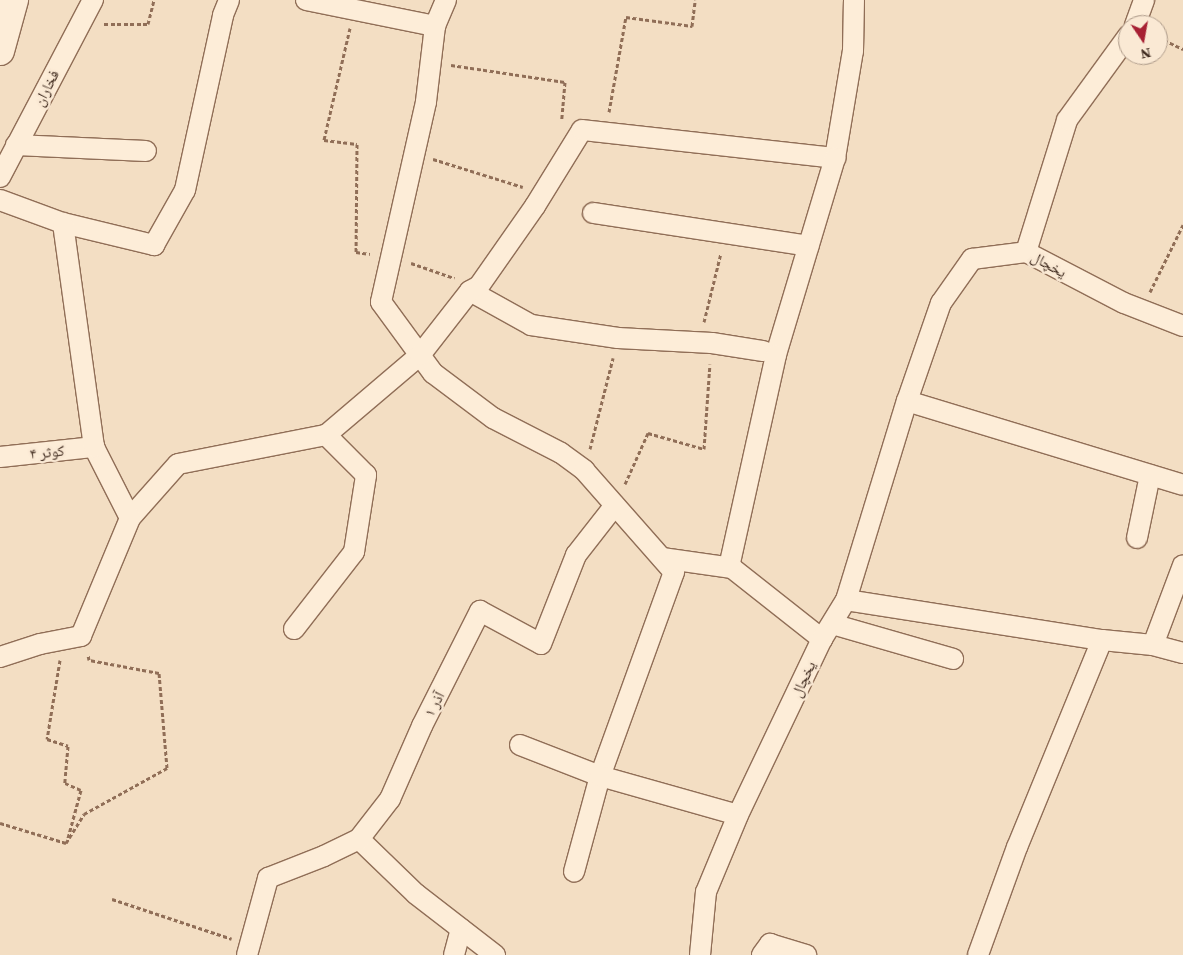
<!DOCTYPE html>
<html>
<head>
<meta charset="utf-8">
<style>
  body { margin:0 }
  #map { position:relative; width:1183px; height:955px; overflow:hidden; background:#f3dec3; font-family:"Source Serif 4","Noto Naskh Arabic",serif }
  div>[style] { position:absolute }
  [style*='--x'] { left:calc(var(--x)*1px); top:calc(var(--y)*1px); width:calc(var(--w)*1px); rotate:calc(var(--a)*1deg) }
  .path>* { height:3px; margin-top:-1.5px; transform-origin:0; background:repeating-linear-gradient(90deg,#906e57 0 4px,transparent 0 6.5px) }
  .roads { filter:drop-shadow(1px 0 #906e57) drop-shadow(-1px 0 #906e57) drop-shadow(0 1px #906e57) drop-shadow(0 -1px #906e57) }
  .minor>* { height:20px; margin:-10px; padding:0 10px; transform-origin:10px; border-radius:10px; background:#fdedd8 }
  .secondary>* { height:28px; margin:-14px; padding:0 14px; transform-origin:14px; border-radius:14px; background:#fdedd8 }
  span { translate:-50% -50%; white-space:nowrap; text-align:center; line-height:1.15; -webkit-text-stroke:5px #fae9d4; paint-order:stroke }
  .street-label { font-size:15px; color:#3e291d }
  .north { position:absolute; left:1118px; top:15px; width:50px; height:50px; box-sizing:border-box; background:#fae9d4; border:1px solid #af9c8b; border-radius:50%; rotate:168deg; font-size:14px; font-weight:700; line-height:20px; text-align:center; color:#3e291d }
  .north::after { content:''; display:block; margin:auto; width:18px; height:22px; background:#a72033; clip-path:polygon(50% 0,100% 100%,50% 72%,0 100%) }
</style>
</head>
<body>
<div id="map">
  <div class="path">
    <div style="--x:104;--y:24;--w:44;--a:0"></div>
    <div style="--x:148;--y:24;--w:25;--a:-76"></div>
    <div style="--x:350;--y:28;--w:115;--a:103.1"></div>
    <div style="--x:324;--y:140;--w:33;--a:7"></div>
    <div style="--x:357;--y:144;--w:108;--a:90.5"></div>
    <div style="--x:356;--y:252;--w:14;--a:8"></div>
    <div style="--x:1158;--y:37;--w:28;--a:26"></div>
    <div style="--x:451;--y:65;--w:115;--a:8.5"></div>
    <div style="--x:565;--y:82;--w:38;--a:95"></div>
    <div style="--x:609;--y:112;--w:97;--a:-79.9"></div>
    <div style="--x:626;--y:17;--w:67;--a:7.8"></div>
    <div style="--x:692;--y:26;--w:26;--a:-83"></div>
    <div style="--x:433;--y:159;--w:94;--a:17.3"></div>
    <div style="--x:411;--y:263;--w:46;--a:19.2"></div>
    <div style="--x:1150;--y:292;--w:75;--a:-63.8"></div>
    <div style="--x:704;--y:322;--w:71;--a:-76.2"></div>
    <div style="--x:590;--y:449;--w:94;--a:-75.8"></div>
    <div style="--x:625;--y:484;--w:56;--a:-65.7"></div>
    <div style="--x:648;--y:433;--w:58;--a:15.9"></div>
    <div style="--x:704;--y:449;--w:85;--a:-86"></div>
    <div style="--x:60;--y:660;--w:80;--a:99.3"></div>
    <div style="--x:47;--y:739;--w:22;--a:18"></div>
    <div style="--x:68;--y:746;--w:37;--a:95"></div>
    <div style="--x:65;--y:783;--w:17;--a:24"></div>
    <div style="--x:81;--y:790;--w:50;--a:105.2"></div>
    <div style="--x:0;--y:823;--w:69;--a:16.9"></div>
    <div style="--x:66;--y:843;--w:34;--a:-58"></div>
    <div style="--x:84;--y:814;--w:95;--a:-29"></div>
    <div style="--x:167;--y:768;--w:95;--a:-94.8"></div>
    <div style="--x:159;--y:673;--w:71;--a:-169.5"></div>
    <div style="--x:89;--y:660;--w:5;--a:-101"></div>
    <div style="--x:112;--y:899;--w:126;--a:18.4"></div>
  </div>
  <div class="roads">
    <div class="minor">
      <div style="--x:306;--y:0;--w:132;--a:11.4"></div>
      <div style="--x:446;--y:0;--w:28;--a:113"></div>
      <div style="--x:435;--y:26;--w:77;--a:96.8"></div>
      <div style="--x:426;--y:102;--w:205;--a:102.7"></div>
      <div style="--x:381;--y:302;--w:88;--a:53.8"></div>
      <div style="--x:433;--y:373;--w:75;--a:36.9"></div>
      <div style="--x:493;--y:418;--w:76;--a:27.2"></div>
      <div style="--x:561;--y:453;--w:29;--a:36"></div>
      <div style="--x:584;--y:470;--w:136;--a:48.6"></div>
      <div style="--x:674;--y:572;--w:217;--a:109.9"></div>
      <div style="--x:600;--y:776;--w:99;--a:105.2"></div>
      <div style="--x:1135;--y:25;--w:27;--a:-70"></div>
      <div style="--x:16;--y:145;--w:130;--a:2.6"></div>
      <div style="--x:835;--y:158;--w:109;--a:-80.5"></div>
      <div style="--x:853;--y:51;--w:51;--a:-88.9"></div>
      <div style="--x:0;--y:177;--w:200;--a:-62.3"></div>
      <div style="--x:0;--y:200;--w:67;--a:20.1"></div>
      <div style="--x:63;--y:223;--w:94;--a:13.6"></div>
      <div style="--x:154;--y:245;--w:63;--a:-60.6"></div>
      <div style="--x:185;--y:190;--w:179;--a:-77.7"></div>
      <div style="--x:223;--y:15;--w:16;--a:-68"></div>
      <div style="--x:593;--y:213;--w:218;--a:8.7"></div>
      <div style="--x:1026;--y:252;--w:138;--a:-72.7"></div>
      <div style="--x:1067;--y:120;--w:104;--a:-54"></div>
      <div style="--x:470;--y:291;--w:70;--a:29.1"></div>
      <div style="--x:531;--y:325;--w:88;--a:8.5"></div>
      <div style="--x:618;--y:338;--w:94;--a:3"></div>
      <div style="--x:712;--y:343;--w:52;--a:8.9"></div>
      <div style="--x:907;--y:401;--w:104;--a:-70.9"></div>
      <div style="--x:941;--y:303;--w:54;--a:-54.8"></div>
      <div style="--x:972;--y:259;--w:54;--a:-7.4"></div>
      <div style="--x:1026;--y:252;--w:110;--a:27.5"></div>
      <div style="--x:1124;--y:303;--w:63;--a:21.3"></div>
      <div style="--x:0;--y:457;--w:95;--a:-6.1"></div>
      <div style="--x:130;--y:518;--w:72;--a:-48.4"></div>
      <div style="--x:178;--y:464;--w:151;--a:-11.1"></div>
      <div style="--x:326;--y:435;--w:123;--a:-40.4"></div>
      <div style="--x:420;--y:355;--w:81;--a:-52"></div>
      <div style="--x:470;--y:291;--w:10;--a:-29"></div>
      <div style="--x:479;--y:286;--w:98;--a:-55"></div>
      <div style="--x:535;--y:206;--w:89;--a:-58.3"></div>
      <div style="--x:582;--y:130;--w:255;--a:6.3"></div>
      <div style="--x:835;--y:158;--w:206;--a:106.7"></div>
      <div style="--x:776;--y:355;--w:217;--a:102.5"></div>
      <div style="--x:1137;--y:538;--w:64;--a:-78.3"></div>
      <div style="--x:662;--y:558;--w:71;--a:8.1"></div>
      <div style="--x:732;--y:568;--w:115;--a:38.3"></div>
      <div style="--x:846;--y:600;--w:259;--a:8.9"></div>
      <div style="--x:1102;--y:640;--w:224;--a:112.3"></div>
      <div style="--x:1017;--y:847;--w:115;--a:109.9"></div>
      <div style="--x:832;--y:624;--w:126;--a:16.1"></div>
      <div style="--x:294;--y:629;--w:98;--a:-52.1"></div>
      <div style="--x:354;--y:552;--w:78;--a:-81.1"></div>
      <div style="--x:366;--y:475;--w:57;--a:-135"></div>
      <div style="--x:1102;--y:640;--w:51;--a:5.6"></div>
      <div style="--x:1153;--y:645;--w:85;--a:-69.4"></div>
      <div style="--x:1153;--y:645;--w:31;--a:15"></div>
      <div style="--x:0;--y:657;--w:42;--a:-18"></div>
      <div style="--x:40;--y:644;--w:42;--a:-11"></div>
      <div style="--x:81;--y:636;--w:128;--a:-67.4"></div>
      <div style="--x:130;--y:518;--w:80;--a:-116.9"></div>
      <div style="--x:94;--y:447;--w:226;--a:-97.9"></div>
      <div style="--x:520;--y:745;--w:86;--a:21.2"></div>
      <div style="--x:600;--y:776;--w:143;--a:15.8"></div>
      <div style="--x:359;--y:839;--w:79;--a:44"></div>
      <div style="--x:416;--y:894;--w:100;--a:37.7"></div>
      <div style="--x:247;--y:955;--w:80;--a:-74.7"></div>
      <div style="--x:268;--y:878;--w:60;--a:-21.4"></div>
      <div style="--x:324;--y:856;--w:39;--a:-26"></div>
      <div style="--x:359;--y:839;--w:51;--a:-52.2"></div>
      <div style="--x:390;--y:799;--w:80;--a:-66.3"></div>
      <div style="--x:422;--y:726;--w:129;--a:-63.2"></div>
      <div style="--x:480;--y:611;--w:69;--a:28.4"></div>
      <div style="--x:541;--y:644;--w:96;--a:-68.5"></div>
      <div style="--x:576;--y:555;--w:63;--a:-52"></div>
      <div style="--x:454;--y:955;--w:27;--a:-75"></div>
      <div style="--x:700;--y:955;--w:63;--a:-84.6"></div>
      <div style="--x:706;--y:892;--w:83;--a:-67.4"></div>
      <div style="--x:738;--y:815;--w:195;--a:-64.5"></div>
      <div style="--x:822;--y:639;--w:46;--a:-58.4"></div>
      <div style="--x:846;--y:600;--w:208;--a:-73"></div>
      <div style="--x:907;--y:401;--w:288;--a:16.9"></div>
      <div style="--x:762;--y:955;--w:14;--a:-54"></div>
      <div style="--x:770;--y:944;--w:38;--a:17"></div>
    </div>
    <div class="secondary">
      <div style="--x:0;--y:51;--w:53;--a:-74.6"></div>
    </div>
  </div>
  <div class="street-label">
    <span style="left:46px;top:88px;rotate:-63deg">فخاران</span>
    <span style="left:1049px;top:264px;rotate:29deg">یخچال</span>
    <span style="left:47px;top:452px;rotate:-6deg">کوثر ۴</span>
    <span style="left:803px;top:679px;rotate:-65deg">یخچال</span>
    <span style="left:434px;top:704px;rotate:-62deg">آذر ۱</span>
  </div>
  <div class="north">N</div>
</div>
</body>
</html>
